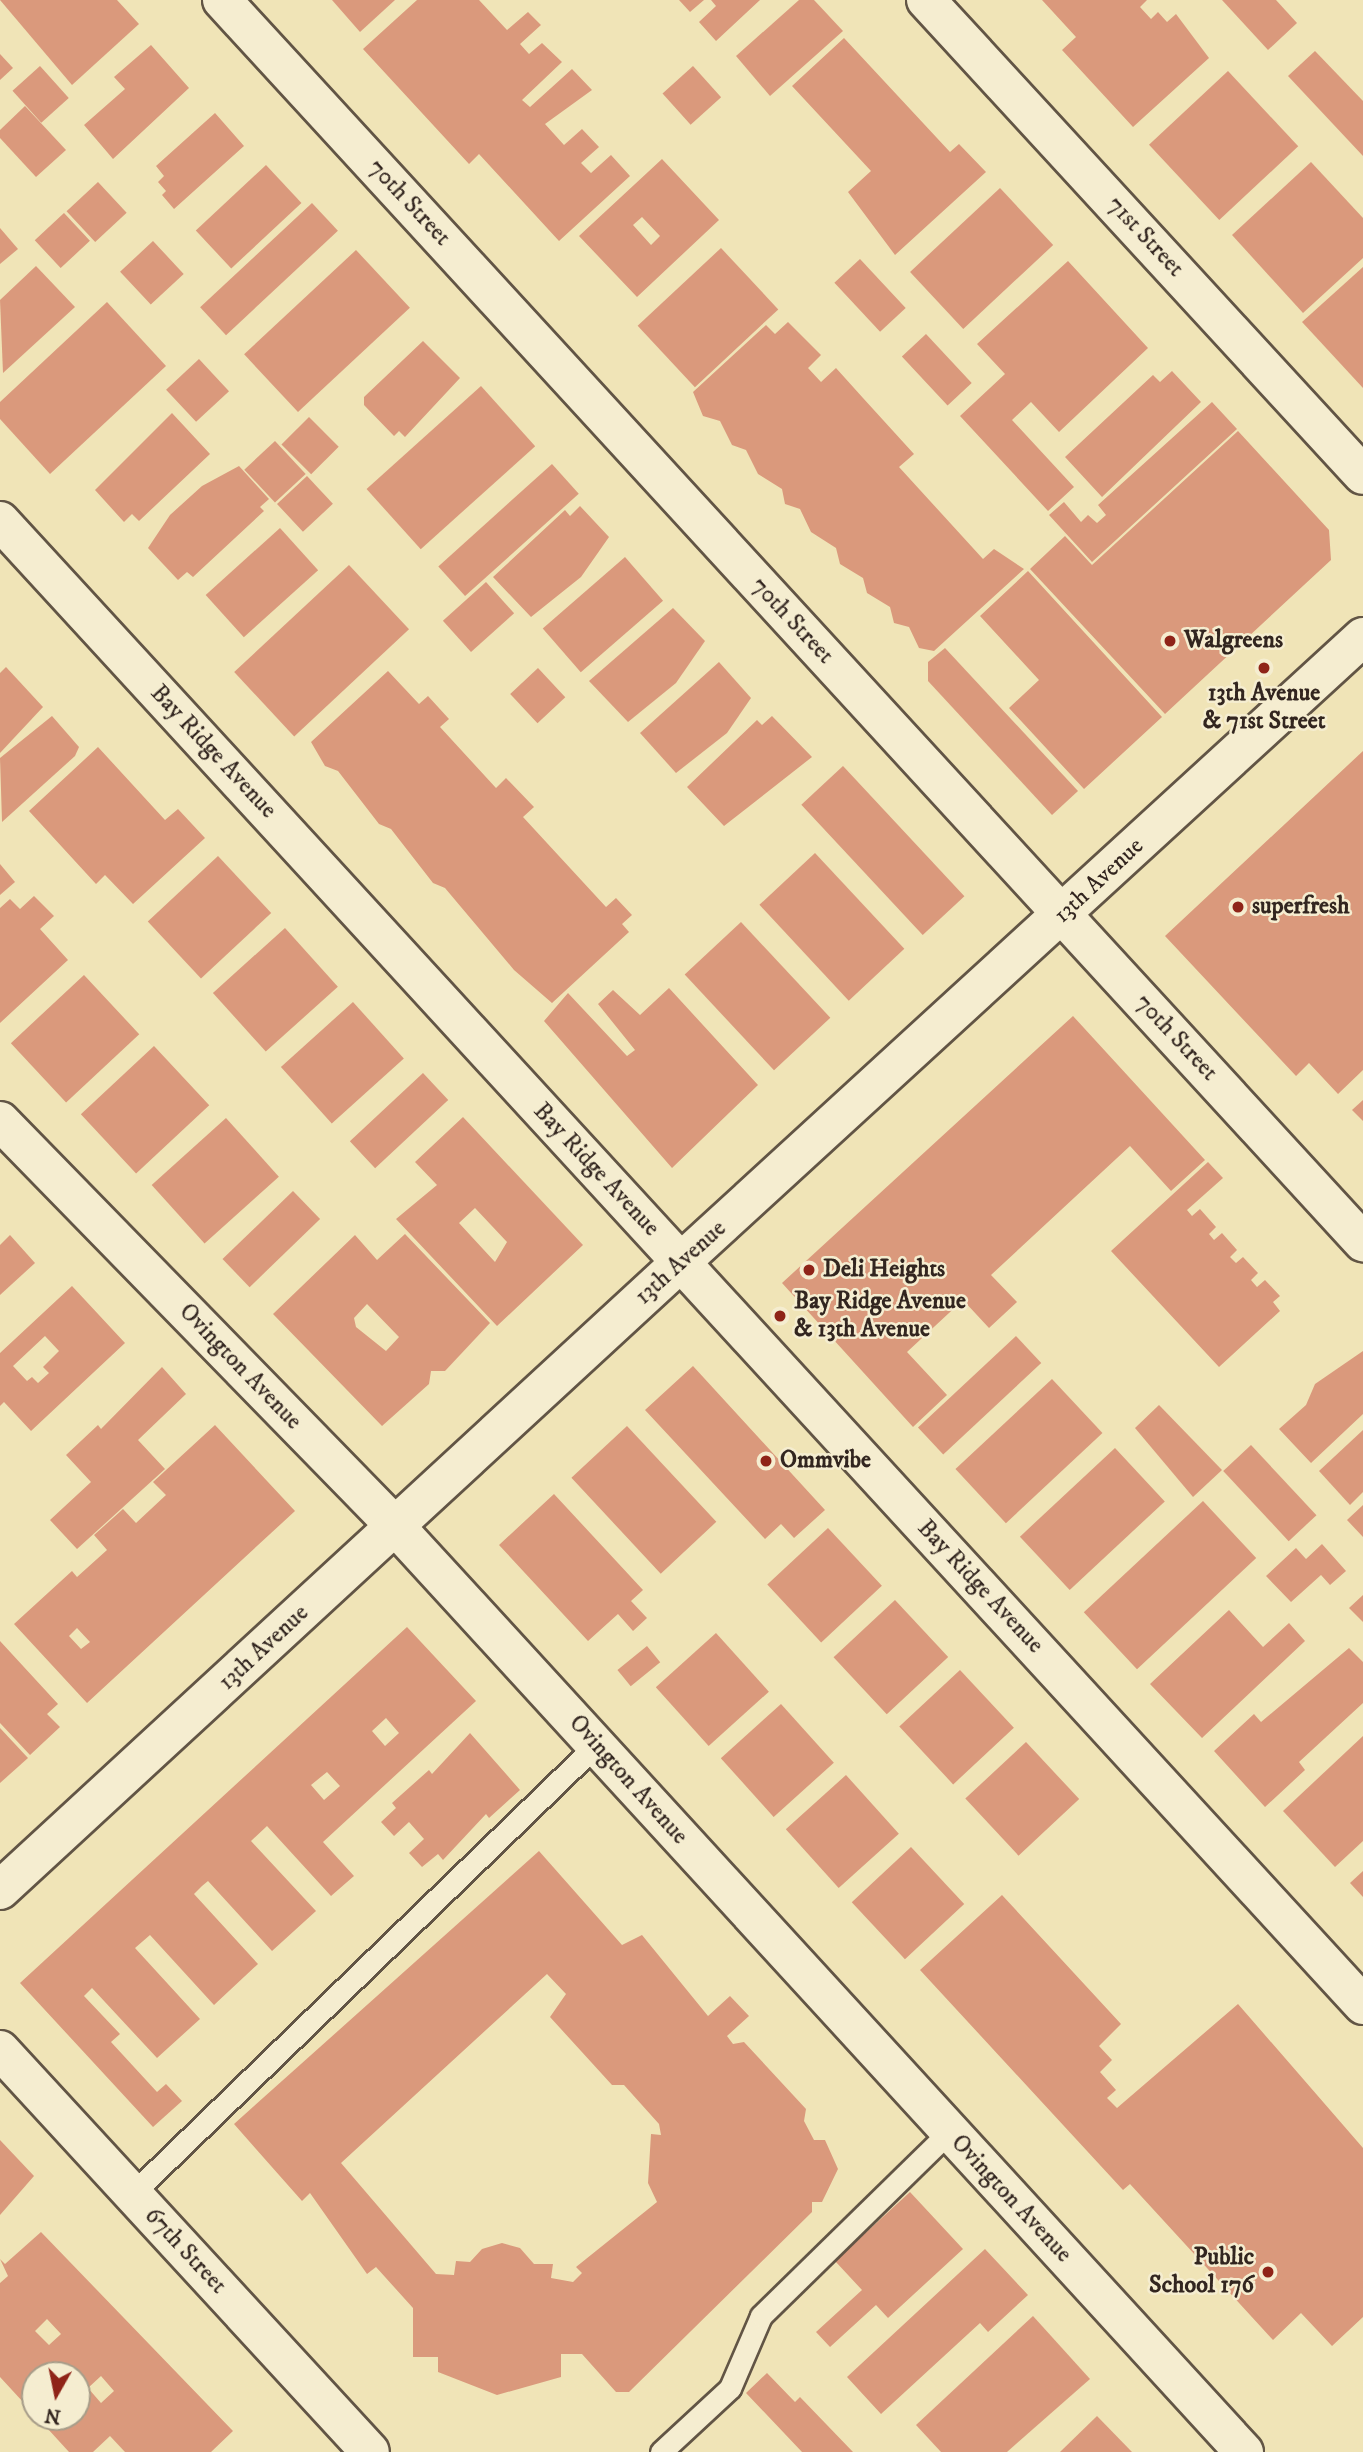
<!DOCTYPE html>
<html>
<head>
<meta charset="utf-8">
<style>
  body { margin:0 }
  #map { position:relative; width:1363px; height:2452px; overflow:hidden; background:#f0e4b7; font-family:"IM FELL DW Pica",serif }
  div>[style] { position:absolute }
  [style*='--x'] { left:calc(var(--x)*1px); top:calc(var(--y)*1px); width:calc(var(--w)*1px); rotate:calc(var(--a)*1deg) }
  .building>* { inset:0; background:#da997c; transform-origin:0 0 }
  .roads { filter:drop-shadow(2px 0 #625545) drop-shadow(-2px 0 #625545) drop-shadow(0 2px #625545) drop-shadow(0 -2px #625545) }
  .lane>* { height:21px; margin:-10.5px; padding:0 10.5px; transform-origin:10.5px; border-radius:10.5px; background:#f5edd0 }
  .street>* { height:38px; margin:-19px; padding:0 19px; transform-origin:19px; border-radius:19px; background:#f5edd0 }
  .secondary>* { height:38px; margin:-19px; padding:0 19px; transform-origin:19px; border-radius:19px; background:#f5edd0 }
  .dots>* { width:19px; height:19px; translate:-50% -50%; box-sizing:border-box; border:4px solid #f5edd0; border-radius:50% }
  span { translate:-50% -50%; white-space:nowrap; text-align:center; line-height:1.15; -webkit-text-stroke:5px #f5edd0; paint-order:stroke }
  .street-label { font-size:24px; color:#32251f }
  .poi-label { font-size:24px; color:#32251f; font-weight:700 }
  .left { translate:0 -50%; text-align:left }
  .right { translate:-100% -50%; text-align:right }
  .north { position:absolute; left:21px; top:2361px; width:70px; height:70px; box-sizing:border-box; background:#f5edd0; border:2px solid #a79d89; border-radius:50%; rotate:189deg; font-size:19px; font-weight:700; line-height:28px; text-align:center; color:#32251f }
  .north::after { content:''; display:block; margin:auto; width:24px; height:32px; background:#8f2418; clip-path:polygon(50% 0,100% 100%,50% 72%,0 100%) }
</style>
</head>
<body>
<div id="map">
  <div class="building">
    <div style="clip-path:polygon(0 0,117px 0,139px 24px,72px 85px)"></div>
    <div style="clip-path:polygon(332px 0,395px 0,360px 32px)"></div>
    <div style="clip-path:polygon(417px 0,479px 0,507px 30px,528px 12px,541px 25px,520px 44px,529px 54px,542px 43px,562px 62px,522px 100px,530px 107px,572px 69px,592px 90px,545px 124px,564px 145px,582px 129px,599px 147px,581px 163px,591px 173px,611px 155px,630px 176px,559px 241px,479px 154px,469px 164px,363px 49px)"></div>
    <div style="clip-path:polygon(679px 0,704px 0,690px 12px)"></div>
    <div style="clip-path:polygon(711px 0,760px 0,716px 41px,699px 22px,716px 6px)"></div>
    <div style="clip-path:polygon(799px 0,814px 0,843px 31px,770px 96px,736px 56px)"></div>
    <div style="clip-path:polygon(1042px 0,1147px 0,1140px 7px,1151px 19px,1158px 12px,1167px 22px,1176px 14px,1209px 58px,1133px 127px,1062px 50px,1076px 37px)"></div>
    <div style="clip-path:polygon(1222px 0,1276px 0,1297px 23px,1268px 50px)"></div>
    <div style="clip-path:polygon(844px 38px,950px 152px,959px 144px,986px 172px,895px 255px,848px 192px,871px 171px,792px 86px)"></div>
    <div style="clip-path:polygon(151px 45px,189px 88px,113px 159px,84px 125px,125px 89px,114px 77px)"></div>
    <div style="clip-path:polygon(1315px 51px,1363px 101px,1363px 156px,1288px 76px)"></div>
    <div style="clip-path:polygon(0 54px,13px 68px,0 80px)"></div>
    <div style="left:40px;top:66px;width:43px;height:37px;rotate:48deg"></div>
    <div style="left:693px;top:66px;width:42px;height:41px;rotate:48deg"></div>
    <div style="left:1228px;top:71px;width:103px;height:108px;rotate:47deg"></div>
    <div style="clip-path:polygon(25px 106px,66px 150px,36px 177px,0 138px,0 130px)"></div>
    <div style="clip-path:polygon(215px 113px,244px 146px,174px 209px,162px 195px,166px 191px,158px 182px,164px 176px,156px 166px)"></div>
    <div style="clip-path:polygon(evenodd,662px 159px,719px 220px,637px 297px,579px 236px,662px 159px,642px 217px,660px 236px,651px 245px,633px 225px,642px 217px)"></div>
    <div style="clip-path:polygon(1311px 162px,1363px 218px,1363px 258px,1303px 313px,1232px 235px)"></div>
    <div style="left:266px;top:165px;width:52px;height:96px;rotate:47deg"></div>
    <div style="left:98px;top:182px;width:42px;height:43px;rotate:47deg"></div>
    <div style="left:1000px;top:188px;width:78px;height:123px;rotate:47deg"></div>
    <div style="left:312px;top:203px;width:38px;height:153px;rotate:47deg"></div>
    <div style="left:64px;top:213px;width:38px;height:40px;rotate:47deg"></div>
    <div style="clip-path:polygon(0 228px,18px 249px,0 264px)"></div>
    <div style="left:153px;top:241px;width:45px;height:45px;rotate:47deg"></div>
    <div style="left:721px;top:248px;width:84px;height:114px;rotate:47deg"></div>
    <div style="left:356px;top:250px;width:79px;height:153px;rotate:47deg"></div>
    <div style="left:860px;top:259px;width:67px;height:35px;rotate:47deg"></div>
    <div style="clip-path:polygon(1068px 261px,1148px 348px,1059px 432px,1031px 402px,1012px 420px,1074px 487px,1048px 511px,960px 416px,1005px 374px,977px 344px)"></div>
    <div style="clip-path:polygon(36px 266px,75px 307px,3px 373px,0 300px)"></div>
    <div style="clip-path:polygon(1363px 267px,1363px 388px,1302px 322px)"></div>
    <div style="clip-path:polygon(107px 302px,166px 366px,50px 474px,0 419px,0 402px)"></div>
    <div style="clip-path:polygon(788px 322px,821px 355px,808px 368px,821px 382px,836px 368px,863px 398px,914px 454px,899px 467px,983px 559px,994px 549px,1024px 569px,934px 651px,919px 648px,909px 627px,894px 623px,890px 607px,867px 593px,863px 578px,840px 564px,836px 548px,811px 532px,800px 509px,785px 504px,782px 489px,758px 474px,746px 450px,732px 445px,720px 421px,703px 416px,693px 392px,766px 325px,775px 334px)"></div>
    <div style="left:926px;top:334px;width:67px;height:33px;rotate:47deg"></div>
    <div style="clip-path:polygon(423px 341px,460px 378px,405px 437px,399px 431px,394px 436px,364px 405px,364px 397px)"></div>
    <div style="left:199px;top:359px;width:44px;height:45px;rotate:47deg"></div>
    <div style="clip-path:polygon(1172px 371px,1201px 402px,1102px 497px,1065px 457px,1153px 375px,1160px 382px)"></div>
    <div style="left:481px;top:386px;width:81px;height:154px;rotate:48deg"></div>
    <div style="clip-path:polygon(1212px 402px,1237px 429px,1092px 562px,1049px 515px,1064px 502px,1081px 522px,1088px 515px,1097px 523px,1106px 515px,1098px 505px)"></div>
    <div style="clip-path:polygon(172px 413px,210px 454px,139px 521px,132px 514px,124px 522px,95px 490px)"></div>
    <div style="left:309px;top:417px;width:42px;height:39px;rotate:45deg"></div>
    <div style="clip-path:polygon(1238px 431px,1329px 530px,1331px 560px,1165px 714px,1030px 569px,1065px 536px,1092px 565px)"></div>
    <div style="left:275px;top:441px;width:45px;height:42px;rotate:47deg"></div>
    <div style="left:552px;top:464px;width:40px;height:153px;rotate:48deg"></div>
    <div style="clip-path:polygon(239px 466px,269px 499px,260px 507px,264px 511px,193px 577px,187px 572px,178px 580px,148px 548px,170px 515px,202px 486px)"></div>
    <div style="left:307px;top:476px;width:38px;height:41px;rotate:47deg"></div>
    <div style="clip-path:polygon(580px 506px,609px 537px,581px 577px,531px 617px,493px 577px,565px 510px,570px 516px)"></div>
    <div style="left:280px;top:528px;width:57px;height:100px;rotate:48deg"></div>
    <div style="left:625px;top:557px;width:58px;height:109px;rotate:49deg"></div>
    <div style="left:349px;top:565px;width:88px;height:157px;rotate:47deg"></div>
    <div style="clip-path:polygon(1028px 571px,1162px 717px,1084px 789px,1009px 708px,1039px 680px,980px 616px)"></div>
    <div style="left:486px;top:582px;width:42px;height:58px;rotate:48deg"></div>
    <div style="clip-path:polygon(673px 608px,705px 641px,676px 683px,628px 722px,589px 681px)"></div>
    <div style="clip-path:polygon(945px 648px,1078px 791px,1052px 815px,928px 681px,928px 662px)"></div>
    <div style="clip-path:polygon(719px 662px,751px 698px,727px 733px,676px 773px,640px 733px)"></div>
    <div style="clip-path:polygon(6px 667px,43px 707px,0 753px,0 673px)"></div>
    <div style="left:538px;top:668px;width:40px;height:38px;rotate:47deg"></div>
    <div style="clip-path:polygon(388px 671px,419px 704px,428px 696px,449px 719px,440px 727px,496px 788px,506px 778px,534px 807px,523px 817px,606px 907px,616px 898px,632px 915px,622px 924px,629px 932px,552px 1003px,514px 970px,445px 888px,433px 883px,391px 829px,379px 824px,338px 771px,325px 766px,311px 742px)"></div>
    <div style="clip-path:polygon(52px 716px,79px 747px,75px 756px,2px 822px,0 758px)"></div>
    <div style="clip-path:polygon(772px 716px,812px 757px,724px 826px,687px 787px,757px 720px,762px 725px)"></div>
    <div style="clip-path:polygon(98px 747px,165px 820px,178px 809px,205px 838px,133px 904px,105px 875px,96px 884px,29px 811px)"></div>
    <div style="clip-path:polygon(1363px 751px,1363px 1070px,1338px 1094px,1309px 1063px,1296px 1076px,1165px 936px)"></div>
    <div style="left:843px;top:766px;width:178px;height:57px;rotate:47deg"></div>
    <div style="left:815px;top:853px;width:131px;height:76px;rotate:47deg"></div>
    <div style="left:218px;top:856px;width:78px;height:96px;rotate:47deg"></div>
    <div style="clip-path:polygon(0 864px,15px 882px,0 895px)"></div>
    <div style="clip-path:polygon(34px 896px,54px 916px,40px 929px,68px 960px,0 1023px,0 908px,10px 899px,20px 909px)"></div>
    <div style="left:741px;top:922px;width:131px;height:77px;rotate:47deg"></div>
    <div style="left:285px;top:928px;width:79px;height:97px;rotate:48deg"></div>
    <div style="left:84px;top:975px;width:81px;height:100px;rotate:47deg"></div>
    <div style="clip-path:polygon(669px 988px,758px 1085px,672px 1168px,544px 1021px,568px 993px,627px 1056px,635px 1050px,598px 1004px,613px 990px,640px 1015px)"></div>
    <div style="left:353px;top:1002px;width:76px;height:97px;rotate:48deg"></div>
    <div style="clip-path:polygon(1073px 1016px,1205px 1160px,1171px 1191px,1130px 1146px,991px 1275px,1017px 1302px,989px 1328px,963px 1300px,907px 1352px,947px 1395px,913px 1427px,782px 1283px)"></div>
    <div style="left:154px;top:1046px;width:81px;height:100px;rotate:47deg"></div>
    <div style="left:423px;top:1073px;width:37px;height:100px;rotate:47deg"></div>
    <div style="clip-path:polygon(1363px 1100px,1363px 1121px,1352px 1110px)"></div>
    <div style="clip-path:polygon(evenodd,463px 1117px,583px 1245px,497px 1326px,396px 1219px,437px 1185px,415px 1162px,463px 1117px,475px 1208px,507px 1242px,495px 1262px,459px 1223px,475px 1208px)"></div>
    <div style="left:226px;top:1118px;width:79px;height:100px;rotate:48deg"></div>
    <div style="clip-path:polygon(1208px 1162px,1223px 1178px,1187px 1210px,1192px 1216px,1200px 1209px,1216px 1227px,1209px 1234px,1214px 1240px,1222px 1233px,1237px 1250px,1230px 1257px,1236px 1263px,1243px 1257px,1258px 1273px,1251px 1280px,1257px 1287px,1265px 1280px,1280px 1296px,1273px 1302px,1280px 1311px,1219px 1367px,1111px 1251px)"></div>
    <div style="left:293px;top:1191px;width:39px;height:98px;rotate:46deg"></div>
    <div style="clip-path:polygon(evenodd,405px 1234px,490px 1323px,445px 1371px,431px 1371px,429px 1384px,382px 1426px,273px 1314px,355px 1235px,377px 1260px,405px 1234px,367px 1304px,399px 1337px,386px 1351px,356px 1327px,354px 1318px,367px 1304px)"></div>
    <div style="clip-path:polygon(10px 1235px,35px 1263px,0 1295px,0 1245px)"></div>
    <div style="clip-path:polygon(evenodd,72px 1286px,125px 1343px,31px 1431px,4px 1402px,0 1406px,0 1353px,72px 1286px,45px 1336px,59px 1351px,43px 1367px,49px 1373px,38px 1383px,32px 1377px,27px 1381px,13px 1366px,45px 1336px)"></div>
    <div style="left:1016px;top:1336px;width:37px;height:134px;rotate:47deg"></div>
    <div style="clip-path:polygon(1363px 1351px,1363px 1414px,1311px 1463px,1279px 1429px,1306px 1405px,1315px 1384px)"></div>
    <div style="clip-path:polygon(693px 1366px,825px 1510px,794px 1538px,781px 1524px,765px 1539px,645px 1410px)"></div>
    <div style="clip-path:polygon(162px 1367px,186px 1394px,138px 1440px,165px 1469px,77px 1549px,50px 1520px,91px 1482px,66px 1455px,98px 1425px,101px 1429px)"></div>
    <div style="left:1052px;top:1379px;width:74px;height:132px;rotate:47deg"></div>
    <div style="clip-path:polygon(1159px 1405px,1222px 1470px,1193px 1497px,1135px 1428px)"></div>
    <div style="clip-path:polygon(evenodd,215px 1425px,295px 1511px,87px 1703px,14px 1624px,72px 1571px,77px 1577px,107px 1550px,94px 1535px,123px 1509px,136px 1523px,166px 1495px,153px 1482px,215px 1425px,77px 1628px,90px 1642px,81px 1649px,69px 1636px,77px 1628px)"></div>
    <div style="left:627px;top:1426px;width:131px;height:76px;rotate:47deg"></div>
    <div style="clip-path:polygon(1363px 1430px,1363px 1492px,1350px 1505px,1319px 1471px)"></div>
    <div style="left:1251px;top:1445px;width:96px;height:38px;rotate:47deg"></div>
    <div style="left:1115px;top:1448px;width:73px;height:130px;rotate:47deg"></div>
    <div style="clip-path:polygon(554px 1494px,643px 1590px,631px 1601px,647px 1618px,633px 1631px,618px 1614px,588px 1641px,499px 1545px)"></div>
    <div style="left:1203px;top:1501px;width:78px;height:163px;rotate:47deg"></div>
    <div style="clip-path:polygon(1363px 1505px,1363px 1537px,1347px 1520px)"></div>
    <div style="left:828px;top:1528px;width:79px;height:83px;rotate:47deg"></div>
    <div style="clip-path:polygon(1322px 1544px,1346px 1571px,1330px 1585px,1321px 1575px,1291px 1602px,1266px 1576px,1296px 1548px,1306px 1559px)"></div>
    <div style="clip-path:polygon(1363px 1595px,1363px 1622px,1349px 1608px)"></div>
    <div style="left:895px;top:1600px;width:78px;height:84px;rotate:47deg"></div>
    <div style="clip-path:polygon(1229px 1610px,1263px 1647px,1289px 1623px,1305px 1641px,1202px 1738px,1150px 1684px)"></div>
    <div style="clip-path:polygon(evenodd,407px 1627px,476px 1701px,323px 1842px,354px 1876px,331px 1896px,267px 1826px,251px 1841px,316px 1911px,272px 1951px,208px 1881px,202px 1886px,194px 1894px,258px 1964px,214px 2005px,150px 1935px,135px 1948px,200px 2019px,157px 2058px,92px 1988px,84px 1996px,120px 2034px,111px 2042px,157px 2092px,166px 2084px,182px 2101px,153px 2127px,20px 1983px,407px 1627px,386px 1718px,399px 1733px,385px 1746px,372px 1731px,386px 1718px,407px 1627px,327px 1772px,340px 1786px,324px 1800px,311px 1785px,327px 1772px)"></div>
    <div style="left:716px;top:1633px;width:79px;height:81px;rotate:48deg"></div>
    <div style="clip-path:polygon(0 1641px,58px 1704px,47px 1714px,60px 1727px,30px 1755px,0 1723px)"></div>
    <div style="left:647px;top:1646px;width:21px;height:38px;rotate:51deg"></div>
    <div style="clip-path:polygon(1349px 1648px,1363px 1662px,1363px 1703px,1299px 1762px,1305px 1770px,1265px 1807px,1214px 1751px,1254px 1714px,1261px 1722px)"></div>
    <div style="left:960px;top:1670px;width:79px;height:83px;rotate:47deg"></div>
    <div style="left:781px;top:1704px;width:79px;height:81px;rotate:48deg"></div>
    <div style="clip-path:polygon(0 1728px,28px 1758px,0 1783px)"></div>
    <div style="clip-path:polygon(470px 1733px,520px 1790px,489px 1818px,486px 1814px,443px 1860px,438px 1854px,422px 1867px,409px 1853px,424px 1839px,409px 1822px,394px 1836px,381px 1822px,396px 1808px,392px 1803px,429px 1770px,432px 1774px)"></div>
    <div style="clip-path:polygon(1363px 1736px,1363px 1841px,1335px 1867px,1283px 1811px)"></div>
    <div style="left:1026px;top:1742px;width:78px;height:83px;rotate:47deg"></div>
    <div style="left:846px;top:1775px;width:79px;height:81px;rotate:48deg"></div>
    <div style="left:911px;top:1847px;width:78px;height:81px;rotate:47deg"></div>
    <div style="clip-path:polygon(evenodd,539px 1851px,622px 1945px,642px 1935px,708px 2016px,730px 1996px,749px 2016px,727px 2036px,733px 2044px,744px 2042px,806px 2109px,804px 2121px,814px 2140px,825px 2140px,838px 2169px,822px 2202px,812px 2202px,812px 2212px,629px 2392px,616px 2392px,582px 2354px,561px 2354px,561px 2377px,497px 2395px,438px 2372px,438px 2357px,413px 2357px,413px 2308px,376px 2267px,367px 2274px,310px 2193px,302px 2201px,234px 2124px,539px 1851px,547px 1974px,566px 1994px,550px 2017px,612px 2085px,624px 2085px,659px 2124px,661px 2135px,651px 2134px,648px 2183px,657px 2202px,576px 2267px,582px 2273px,573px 2282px,551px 2278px,553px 2264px,534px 2264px,520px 2248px,502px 2243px,482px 2249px,470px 2262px,456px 2261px,454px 2275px,436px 2274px,341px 2163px,547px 1974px)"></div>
    <div style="clip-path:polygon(1363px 1871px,1363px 1897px,1350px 1883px)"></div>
    <div style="clip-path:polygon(1002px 1895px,1121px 2024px,1099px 2046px,1112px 2060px,1100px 2072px,1116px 2090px,1107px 2098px,1117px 2108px,1238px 2004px,1363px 2148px,1363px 2317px,1332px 2346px,1301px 2313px,1273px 2340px,1130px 2184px,1123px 2190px,920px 1970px)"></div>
    <div style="clip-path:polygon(0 2140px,34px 2176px,0 2215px)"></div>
    <div style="clip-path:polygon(910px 2192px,963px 2249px,888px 2318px,876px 2305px,830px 2347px,816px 2332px,862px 2290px,835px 2261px)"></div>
    <div style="clip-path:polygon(evenodd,41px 2232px,233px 2431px,211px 2452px,125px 2452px,110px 2436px,93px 2452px,69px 2452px,37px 2417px,77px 2417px,77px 2375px,35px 2375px,35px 2415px,0 2377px,0 2283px,8px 2276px,0 2259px,5px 2264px,41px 2232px,47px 2319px,61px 2334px,49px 2345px,35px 2331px,47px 2319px,41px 2232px,101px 2376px,114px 2391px,101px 2403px,88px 2388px,101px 2376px)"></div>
    <div style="clip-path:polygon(985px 2249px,1028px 2295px,988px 2332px,980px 2323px,881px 2414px,847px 2377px)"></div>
    <div style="clip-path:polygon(1033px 2316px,1090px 2379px,1007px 2452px,941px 2452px,916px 2425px)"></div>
    <div style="clip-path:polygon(767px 2373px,795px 2402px,800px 2397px,853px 2452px,802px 2452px,746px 2393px)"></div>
    <div style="clip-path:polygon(1097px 2416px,1132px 2452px,1060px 2452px)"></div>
  </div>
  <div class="roads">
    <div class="lane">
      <div style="--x:132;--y:2194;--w:646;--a:-44.06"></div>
      <div style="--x:661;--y:2452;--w:94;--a:-42.8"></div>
      <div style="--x:730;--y:2388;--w:78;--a:-66.7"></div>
      <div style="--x:761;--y:2316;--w:264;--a:-44.4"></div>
    </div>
    <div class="street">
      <div style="--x:222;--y:0;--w:1687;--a:47.43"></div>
      <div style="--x:926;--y:0;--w:645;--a:47.39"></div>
      <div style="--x:0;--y:521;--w:2015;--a:47.43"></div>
      <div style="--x:0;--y:1121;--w:567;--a:45.71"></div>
      <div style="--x:396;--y:1527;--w:1255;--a:47.49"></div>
      <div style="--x:0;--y:1890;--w:926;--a:-42.68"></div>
      <div style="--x:0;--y:2050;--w:546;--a:47.37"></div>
    </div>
    <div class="secondary">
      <div style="--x:681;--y:1262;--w:925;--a:-42.5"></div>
    </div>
  </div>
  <div class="dots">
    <div style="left:1170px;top:641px;background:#8f2418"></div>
    <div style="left:1264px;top:668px;background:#8f2418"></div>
    <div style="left:1238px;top:907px;background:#8f2418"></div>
    <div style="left:809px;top:1270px;background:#8f2418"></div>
    <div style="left:780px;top:1316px;background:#8f2418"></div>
    <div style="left:766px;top:1461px;background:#8f2418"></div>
    <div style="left:1268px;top:2272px;background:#8f2418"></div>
  </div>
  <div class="street-label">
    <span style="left:409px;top:203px;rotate:47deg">70th Street</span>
    <span style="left:1145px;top:237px;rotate:47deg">71st Street</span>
    <span style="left:792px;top:621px;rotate:47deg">70th Street</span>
    <span style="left:213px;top:752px;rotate:47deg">Bay Ridge Avenue</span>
    <span style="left:1099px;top:881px;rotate:-43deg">13th Avenue</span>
    <span style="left:1176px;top:1038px;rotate:47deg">70th Street</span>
    <span style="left:596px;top:1170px;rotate:47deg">Bay Ridge Avenue</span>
    <span style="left:681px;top:1263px;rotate:-42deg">13th Avenue</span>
    <span style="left:240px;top:1367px;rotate:46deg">Ovington Avenue</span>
    <span style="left:980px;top:1587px;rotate:47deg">Bay Ridge Avenue</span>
    <span style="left:264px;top:1648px;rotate:-43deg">13th Avenue</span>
    <span style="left:628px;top:1780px;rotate:48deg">Ovington Avenue</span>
    <span style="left:1011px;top:2199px;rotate:47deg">Ovington Avenue</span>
    <span style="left:185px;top:2251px;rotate:47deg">67th Street</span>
  </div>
  <div class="poi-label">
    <span class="left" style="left:1184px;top:641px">Walgreens</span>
    <span style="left:1264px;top:708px">13th Avenue<br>&amp; 71st Street</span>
    <span class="left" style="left:1252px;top:907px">superfresh</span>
    <span class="left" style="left:823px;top:1270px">Deli Heights</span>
    <span class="left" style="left:794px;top:1316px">Bay Ridge Avenue<br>&amp; 13th Avenue</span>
    <span class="left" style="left:780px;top:1461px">Ommvibe</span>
    <span class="right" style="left:1254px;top:2272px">Public<br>School 176</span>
  </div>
  <div class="north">N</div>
</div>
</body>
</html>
